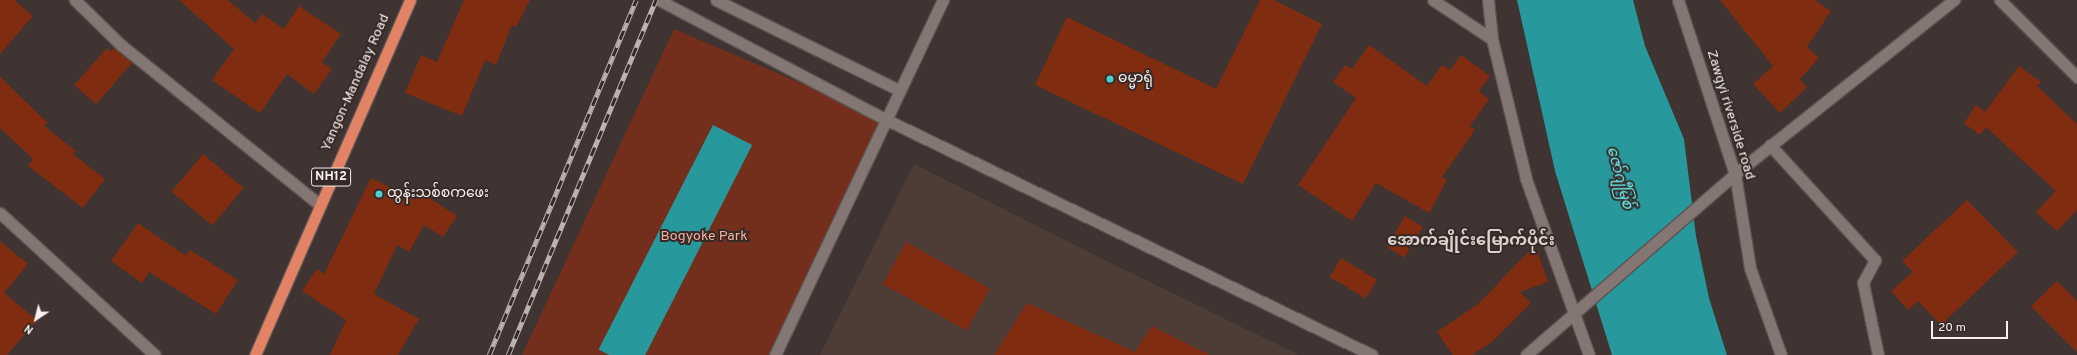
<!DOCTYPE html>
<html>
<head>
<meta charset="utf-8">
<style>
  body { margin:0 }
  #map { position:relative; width:2077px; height:355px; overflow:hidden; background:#3f3431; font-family:Overpass,"Noto Sans Myanmar",sans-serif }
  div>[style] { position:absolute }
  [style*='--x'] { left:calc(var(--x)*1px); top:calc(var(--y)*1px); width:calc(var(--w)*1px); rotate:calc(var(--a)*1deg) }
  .built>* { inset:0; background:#4e3c37 }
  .green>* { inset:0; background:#732f1b }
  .water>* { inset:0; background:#27989b; transform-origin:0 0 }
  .building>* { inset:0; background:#7f2c11; transform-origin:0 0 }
  .roads { filter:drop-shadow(1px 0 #5d5351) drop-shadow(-1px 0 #5d5351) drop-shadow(0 1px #5d5351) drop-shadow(0 -1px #5d5351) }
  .minor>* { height:11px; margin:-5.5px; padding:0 5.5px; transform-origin:5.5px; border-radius:5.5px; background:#847773 }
  .trunk>* { height:11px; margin:-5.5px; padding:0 5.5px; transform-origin:5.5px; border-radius:5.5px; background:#e28366 }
  .rail>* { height:4.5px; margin-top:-2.25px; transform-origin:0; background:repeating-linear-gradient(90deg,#352a27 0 9px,#bcb3b1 0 18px); box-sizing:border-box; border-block:1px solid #bcb3b1 }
  .dots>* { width:11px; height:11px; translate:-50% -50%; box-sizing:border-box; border:2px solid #352a27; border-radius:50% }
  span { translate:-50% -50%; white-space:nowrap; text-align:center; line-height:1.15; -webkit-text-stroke:4px #352a27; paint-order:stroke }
  .shield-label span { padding:1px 3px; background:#352a27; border:1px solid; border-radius:3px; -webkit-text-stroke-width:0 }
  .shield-label { font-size:13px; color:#f8f1ef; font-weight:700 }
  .poi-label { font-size:14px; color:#f8f1ef }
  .left { translate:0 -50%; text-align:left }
  .street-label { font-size:14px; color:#f8f1ef }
  .park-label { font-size:14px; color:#f8b09a }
  .water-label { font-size:15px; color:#6cf7fb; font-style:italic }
  .quarter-label { font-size:16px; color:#ded0cc; font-weight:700 }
  .north { position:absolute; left:16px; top:299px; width:40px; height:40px; -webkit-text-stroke:3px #352a27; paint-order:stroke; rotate:215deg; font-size:11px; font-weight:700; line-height:16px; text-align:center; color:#f8f1ef }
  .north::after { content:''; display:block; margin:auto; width:14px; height:18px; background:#f8f1ef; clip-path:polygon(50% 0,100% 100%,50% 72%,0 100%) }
  .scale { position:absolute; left:1931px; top:321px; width:77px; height:18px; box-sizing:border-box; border:2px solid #f8f1ef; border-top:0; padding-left:5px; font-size:12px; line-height:14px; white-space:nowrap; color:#f8f1ef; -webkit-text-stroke:3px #352a27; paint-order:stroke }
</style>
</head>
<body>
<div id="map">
  <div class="built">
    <div style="clip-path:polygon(914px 164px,1111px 263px,1299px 355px,820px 355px)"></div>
  </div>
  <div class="green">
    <div style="clip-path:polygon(674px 29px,885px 119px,775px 355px,522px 355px)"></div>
  </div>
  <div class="water">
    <div style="clip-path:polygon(1517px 0,1633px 0,1645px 46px,1684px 139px,1696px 236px,1709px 298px,1727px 355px,1612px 355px,1555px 171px)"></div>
    <div style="left:713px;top:125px;width:44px;height:252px;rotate:27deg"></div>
  </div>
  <div class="building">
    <div style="clip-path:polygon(0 0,14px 0,33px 16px,0 54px)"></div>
    <div style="clip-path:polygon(179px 0,228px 0,255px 23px,262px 14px,284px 29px,299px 6px,341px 34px,322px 62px,332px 69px,314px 94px,287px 74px,260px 113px,212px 80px,234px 49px)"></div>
    <div style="clip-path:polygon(464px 0,530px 0,516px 27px,512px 25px,496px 65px,485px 60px,462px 116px,405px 93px,421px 55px,437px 62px)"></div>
    <div style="clip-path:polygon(1260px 0,1274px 0,1322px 24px,1243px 184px,1035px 85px,1067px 17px,1216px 89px)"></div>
    <div style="clip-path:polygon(1720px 0,1815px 0,1831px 11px,1807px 47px,1819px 58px,1800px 79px,1807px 87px,1780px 113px,1753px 84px,1773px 66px)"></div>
    <div style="clip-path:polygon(1369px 45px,1427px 86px,1442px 65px,1450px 70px,1461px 55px,1490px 76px,1479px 91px,1489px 99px,1470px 126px,1475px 130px,1442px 177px,1447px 180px,1429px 213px,1376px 183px,1352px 221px,1298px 185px,1356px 98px,1333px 82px,1345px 65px,1352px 69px)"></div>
    <div style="clip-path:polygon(107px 48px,111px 52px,114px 48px,132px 63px,96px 104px,74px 85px)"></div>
    <div style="clip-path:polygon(2019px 66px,2041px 82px,2037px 86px,2077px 124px,2077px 210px,2057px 231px,2036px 212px,2056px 191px,1986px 127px,1980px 135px,1964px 123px,1976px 105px,1985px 112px)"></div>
    <div style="clip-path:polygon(0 77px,48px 123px,44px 126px,76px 151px,73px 154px,105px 179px,83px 208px,28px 166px,33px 159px,0 128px)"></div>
    <div style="left:203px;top:154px;width:53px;height:49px;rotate:40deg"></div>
    <div style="clip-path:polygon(371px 178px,416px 199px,420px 192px,457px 216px,443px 237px,424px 225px,409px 252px,397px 245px,374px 294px,419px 319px,398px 355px,330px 355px,346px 320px,302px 291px,317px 269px,324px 274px)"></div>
    <div style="clip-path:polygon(1967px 200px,2018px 252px,1941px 325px,1918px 301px,1908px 310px,1891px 291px,1913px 272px,1902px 261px)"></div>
    <div style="left:1405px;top:216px;width:21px;height:36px;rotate:31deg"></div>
    <div style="clip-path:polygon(138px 223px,186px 256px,190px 250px,238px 280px,216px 314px,149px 272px,142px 283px,111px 261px)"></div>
    <div style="clip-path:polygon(0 241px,28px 264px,4px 293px,37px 320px,7px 355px,0 355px)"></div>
    <div style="left:906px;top:242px;width:96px;height:48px;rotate:29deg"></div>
    <div style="clip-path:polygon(1535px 245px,1548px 282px,1520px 292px,1531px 303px,1493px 341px,1472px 355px,1453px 355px,1437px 332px,1478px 304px)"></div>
    <div style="left:1341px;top:258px;width:42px;height:22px;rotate:31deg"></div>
    <div style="clip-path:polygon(2057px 281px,2077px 301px,2077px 352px,2031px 306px)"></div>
    <div style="clip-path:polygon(1027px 303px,1135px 352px,1152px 326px,1210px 355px,994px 355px)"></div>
  </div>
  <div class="roads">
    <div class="minor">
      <div style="--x:75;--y:0;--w:64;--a:44.4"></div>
      <div style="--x:121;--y:45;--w:254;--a:38.8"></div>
      <div style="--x:659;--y:0;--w:255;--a:27.8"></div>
      <div style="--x:885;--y:119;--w:541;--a:25.85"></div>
      <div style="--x:716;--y:0;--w:204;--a:26.2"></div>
      <div style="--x:1433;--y:0;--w:71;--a:33.5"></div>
      <div style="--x:1488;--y:0;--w:39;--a:84"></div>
      <div style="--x:1492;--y:39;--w:144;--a:76.3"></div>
      <div style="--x:1526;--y:179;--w:187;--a:70.3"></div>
      <div style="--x:1678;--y:0;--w:183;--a:71.9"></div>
      <div style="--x:1735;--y:174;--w:95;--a:80.9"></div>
      <div style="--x:1750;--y:268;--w:92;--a:70.4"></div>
      <div style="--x:2000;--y:0;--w:109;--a:45"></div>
      <div style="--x:1770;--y:145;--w:156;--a:47.6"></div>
      <div style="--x:1875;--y:260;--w:26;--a:118"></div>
      <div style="--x:1863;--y:283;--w:74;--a:78.2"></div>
      <div style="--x:0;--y:213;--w:210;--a:42.5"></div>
      <div style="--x:775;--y:355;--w:393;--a:-64.7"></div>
      <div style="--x:1526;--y:355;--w:276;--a:-40.9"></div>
      <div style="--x:1735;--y:174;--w:280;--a:-38.5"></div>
    </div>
    <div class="trunk">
      <div style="--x:255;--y:355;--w:387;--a:-66.4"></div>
    </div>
  </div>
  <div class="rail">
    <div style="--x:489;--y:355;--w:384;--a:-67.5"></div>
    <div style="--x:508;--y:355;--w:385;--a:-67.4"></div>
  </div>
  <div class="dots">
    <div style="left:1110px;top:79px;background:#52cdd0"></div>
    <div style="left:379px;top:194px;background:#52cdd0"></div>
  </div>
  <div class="shield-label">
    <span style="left:331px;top:177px">NH12</span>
  </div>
  <div class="poi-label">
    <span class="left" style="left:1118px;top:79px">ဓမ္မာရုံ</span>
    <span class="left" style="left:387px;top:194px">ထွန်းသစ်စကဖေး</span>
  </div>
  <div class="street-label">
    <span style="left:356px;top:83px;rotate:-66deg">Yangon-Mandalay Road</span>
    <span style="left:1730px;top:115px;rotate:73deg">Zawgyi riverside road</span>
  </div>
  <div class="park-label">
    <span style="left:704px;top:237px">Bogyoke Park</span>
  </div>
  <div class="water-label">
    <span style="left:1619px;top:178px;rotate:75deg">ဇော်ဂျီမြစ်</span>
  </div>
  <div class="quarter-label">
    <span style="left:1471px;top:241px">အောက်ချိုင်းမြောက်ပိုင်း</span>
  </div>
  <div class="north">N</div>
  <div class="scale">20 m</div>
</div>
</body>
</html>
